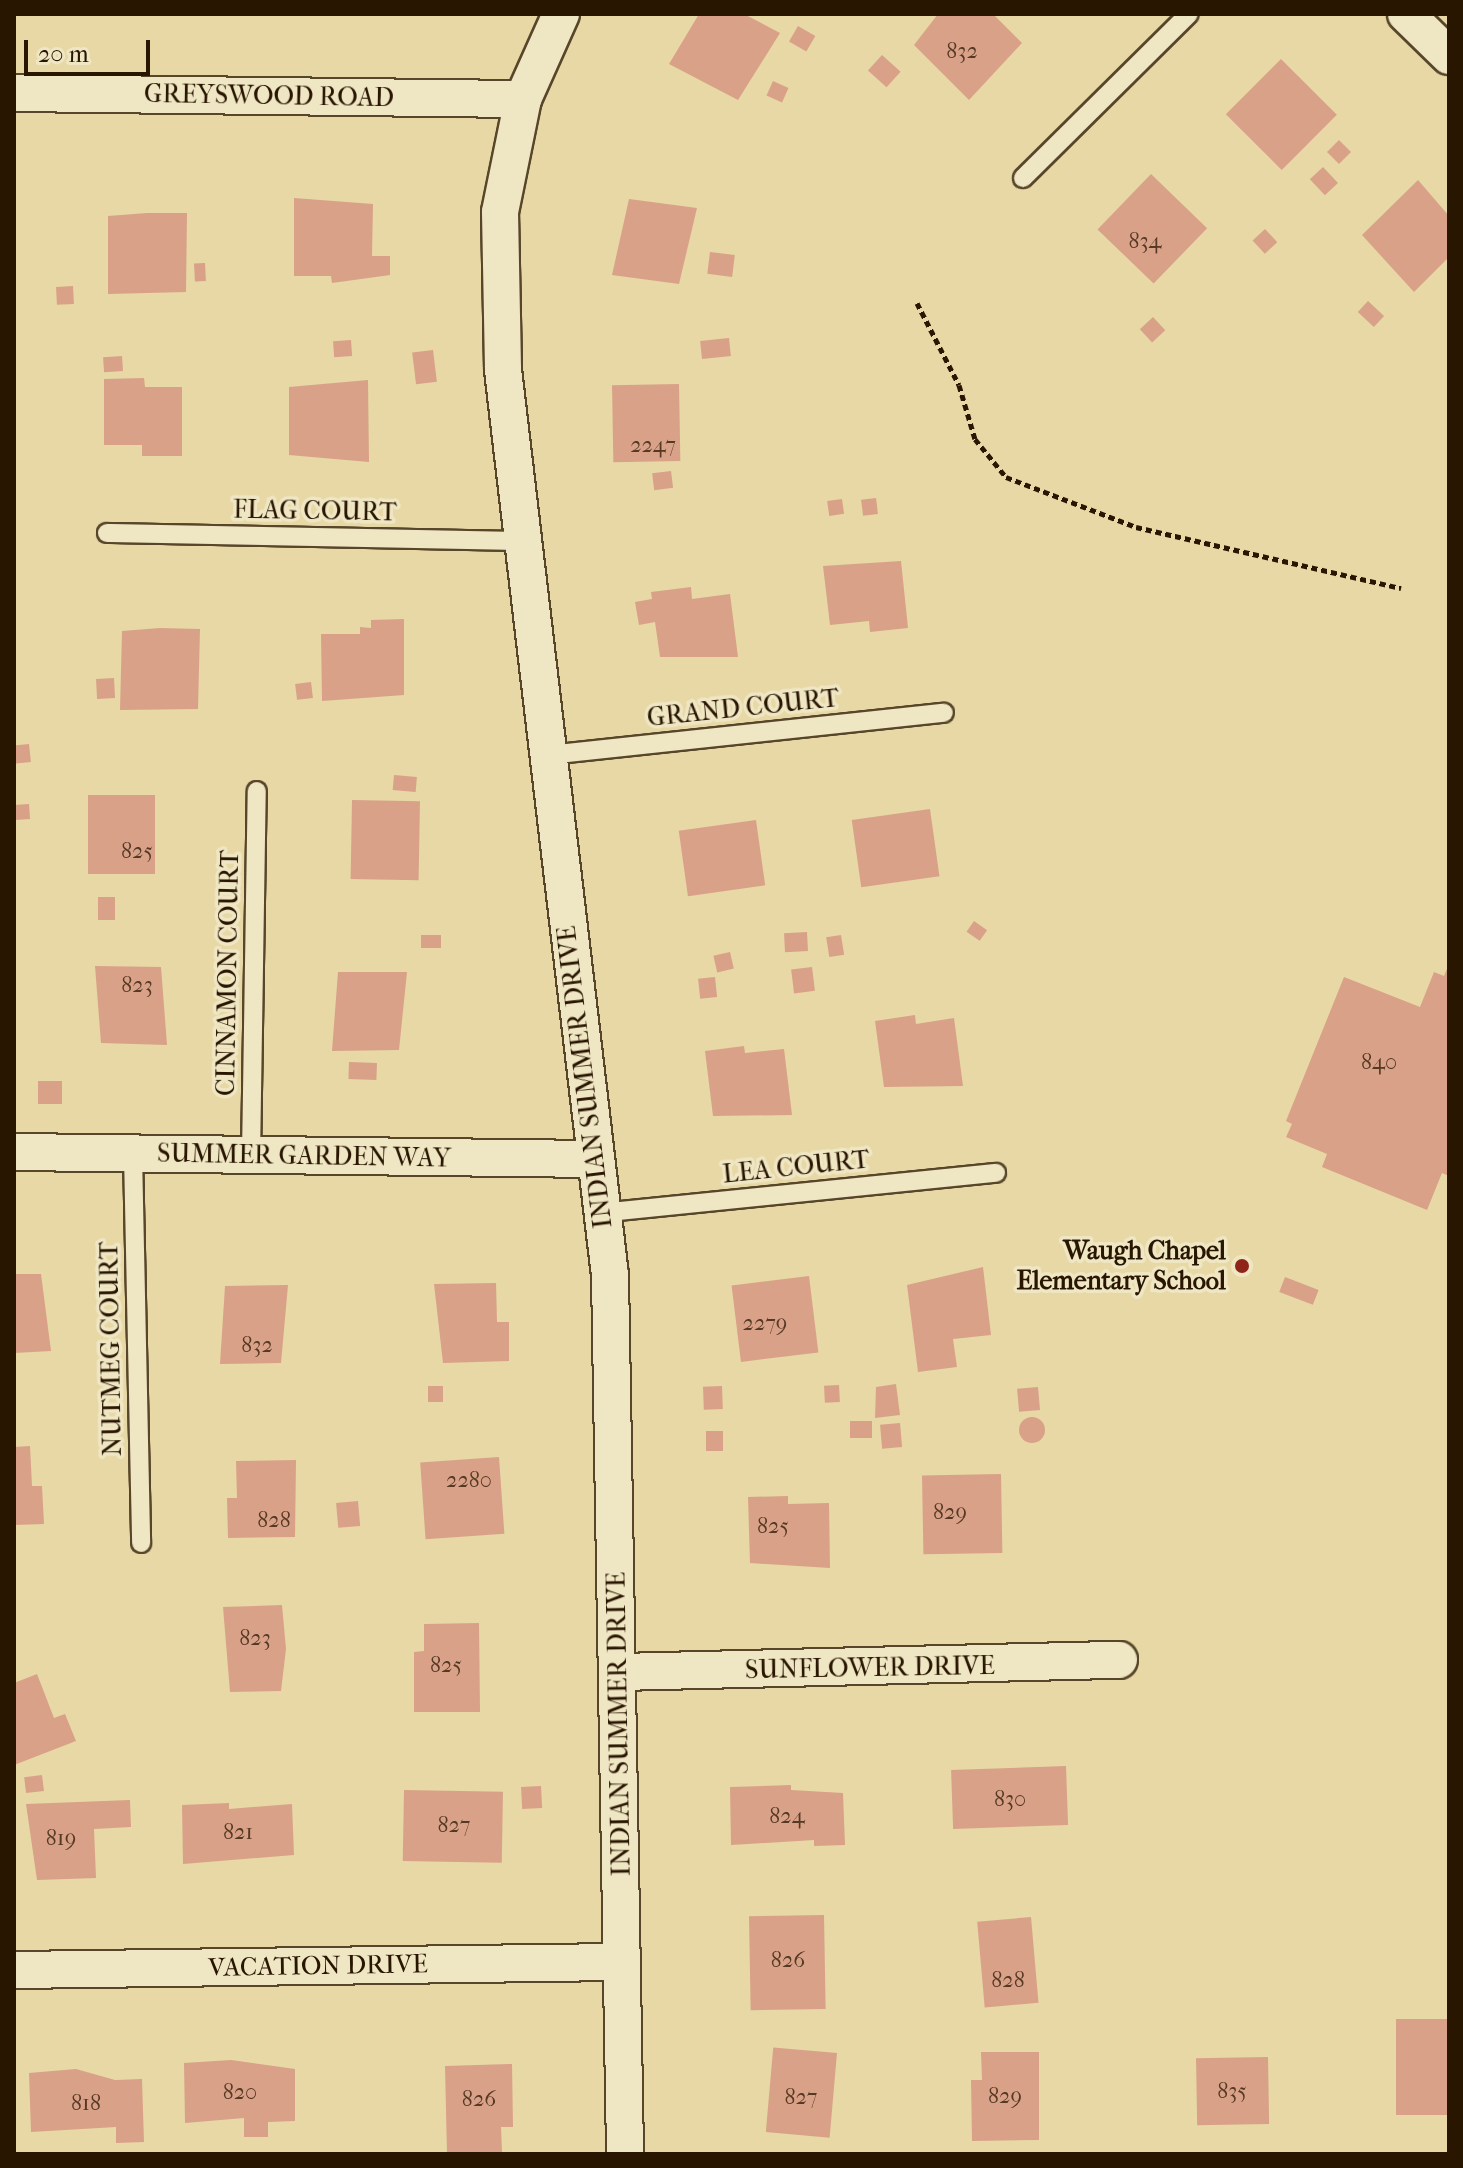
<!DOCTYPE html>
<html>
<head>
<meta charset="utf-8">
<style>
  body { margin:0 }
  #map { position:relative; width:1463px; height:2168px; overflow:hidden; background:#e7d8a5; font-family:"IM FELL French Canon",serif }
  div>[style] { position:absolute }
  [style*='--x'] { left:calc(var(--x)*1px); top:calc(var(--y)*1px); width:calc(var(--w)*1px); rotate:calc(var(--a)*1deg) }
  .building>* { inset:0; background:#d9a188; transform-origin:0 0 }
  .round { border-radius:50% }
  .path>* { height:5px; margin-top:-2.5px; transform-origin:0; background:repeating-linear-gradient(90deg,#291601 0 6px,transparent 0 10px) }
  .roads { filter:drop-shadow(2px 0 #58462a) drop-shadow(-2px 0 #58462a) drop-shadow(0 2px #58462a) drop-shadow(0 -2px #58462a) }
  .service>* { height:18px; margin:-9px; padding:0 9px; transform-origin:9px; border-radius:9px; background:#efe6c4 }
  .minor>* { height:36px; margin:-18px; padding:0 18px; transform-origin:18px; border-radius:18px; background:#efe6c4 }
  .dots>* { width:22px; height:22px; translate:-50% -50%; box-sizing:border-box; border:4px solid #efe6c4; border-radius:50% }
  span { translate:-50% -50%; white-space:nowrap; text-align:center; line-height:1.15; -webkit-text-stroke:7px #efe6c4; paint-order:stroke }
  .number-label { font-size:22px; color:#553923 }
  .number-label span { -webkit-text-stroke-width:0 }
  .street-label { font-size:26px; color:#291601 }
  .poi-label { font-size:26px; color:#291601; font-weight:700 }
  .right { translate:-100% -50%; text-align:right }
  .frame { position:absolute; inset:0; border:16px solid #291601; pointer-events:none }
  .scale { position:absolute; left:24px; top:40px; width:126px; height:36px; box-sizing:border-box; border:4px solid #291601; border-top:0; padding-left:10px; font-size:24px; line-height:28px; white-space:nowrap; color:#291601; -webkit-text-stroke:6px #efe6c4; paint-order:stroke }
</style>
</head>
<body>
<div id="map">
  <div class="building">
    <div style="clip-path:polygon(699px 14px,744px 14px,780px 33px,738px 100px,669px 64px)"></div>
    <div style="clip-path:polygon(993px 14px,1022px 43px,969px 100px,914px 45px,938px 14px)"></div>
    <div style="left:798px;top:26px;width:20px;height:18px;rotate:30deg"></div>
    <div style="left:882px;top:55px;width:25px;height:21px;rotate:42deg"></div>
    <div style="left:1281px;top:59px;width:79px;height:78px;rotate:45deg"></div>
    <div style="left:773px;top:81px;width:17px;height:16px;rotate:24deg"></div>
    <div style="left:1339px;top:140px;width:17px;height:17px;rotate:45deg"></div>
    <div style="left:1323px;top:167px;width:22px;height:18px;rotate:47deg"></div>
    <div style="left:1151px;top:174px;width:78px;height:77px;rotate:44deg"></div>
    <div style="clip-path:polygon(1418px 180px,1449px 216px,1449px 257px,1414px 292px,1362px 235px)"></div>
    <div style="clip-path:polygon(294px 198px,373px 204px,372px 256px,390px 256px,390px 275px,332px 283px,331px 276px,294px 276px)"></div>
    <div style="clip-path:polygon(629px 199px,697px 208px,679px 284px,612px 275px)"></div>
    <div style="clip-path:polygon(147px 213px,187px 213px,186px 292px,108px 294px,108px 216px)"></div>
    <div style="left:1265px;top:229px;width:18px;height:17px;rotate:47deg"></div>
    <div style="left:710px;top:252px;width:25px;height:22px;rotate:7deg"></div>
    <div style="left:205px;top:263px;width:18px;height:11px;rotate:87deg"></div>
    <div style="left:73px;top:286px;width:18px;height:17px;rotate:87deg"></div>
    <div style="left:1368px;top:301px;width:22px;height:15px;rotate:43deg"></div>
    <div style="left:1153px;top:317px;width:18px;height:18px;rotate:47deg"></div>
    <div style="left:729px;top:338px;width:18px;height:29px;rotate:84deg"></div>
    <div style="left:351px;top:340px;width:16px;height:18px;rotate:86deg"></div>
    <div style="left:433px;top:350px;width:32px;height:21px;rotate:83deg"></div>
    <div style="left:122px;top:356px;width:15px;height:19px;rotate:86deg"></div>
    <div style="clip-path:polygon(144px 378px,145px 387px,182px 387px,182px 456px,142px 456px,142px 445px,104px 445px,104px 379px)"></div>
    <div style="clip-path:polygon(368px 380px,369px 462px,289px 455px,289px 387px)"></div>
    <div style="left:679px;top:384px;width:77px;height:67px;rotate:89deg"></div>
    <div style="left:671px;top:471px;width:17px;height:19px;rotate:83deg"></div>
    <div style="left:876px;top:498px;width:16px;height:15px;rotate:83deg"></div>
    <div style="left:842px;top:499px;width:15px;height:15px;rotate:82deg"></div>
    <div style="clip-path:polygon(901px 561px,908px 628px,870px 632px,869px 621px,830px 625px,823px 566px)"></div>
    <div style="clip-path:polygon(691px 587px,692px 599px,730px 594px,738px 657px,660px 657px,655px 622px,639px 625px,635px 602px,652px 599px,651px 592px)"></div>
    <div style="clip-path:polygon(404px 619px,404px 695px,322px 701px,321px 634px,360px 634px,360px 627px,371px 628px,371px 620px)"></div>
    <div style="clip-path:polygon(160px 628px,200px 629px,198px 709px,120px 710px,122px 631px)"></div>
    <div style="left:114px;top:678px;width:20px;height:18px;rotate:87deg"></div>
    <div style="left:311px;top:682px;width:16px;height:16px;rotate:83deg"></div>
    <div style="left:29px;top:744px;width:18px;height:15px;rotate:84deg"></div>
    <div style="left:394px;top:775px;width:23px;height:15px;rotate:5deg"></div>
    <div style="left:88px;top:795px;width:67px;height:79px"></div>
    <div style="left:352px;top:800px;width:68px;height:79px;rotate:1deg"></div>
    <div style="left:29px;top:804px;width:15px;height:15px;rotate:86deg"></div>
    <div style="left:930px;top:809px;width:68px;height:79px;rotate:82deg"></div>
    <div style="left:756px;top:820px;width:66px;height:78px;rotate:82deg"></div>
    <div style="left:98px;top:897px;width:17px;height:23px"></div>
    <div style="left:974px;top:921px;width:16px;height:13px;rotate:35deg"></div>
    <div style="left:807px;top:932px;width:19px;height:23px;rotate:87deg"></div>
    <div style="left:421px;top:935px;width:20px;height:13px"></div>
    <div style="left:841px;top:935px;width:20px;height:15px;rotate:81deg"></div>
    <div style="left:730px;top:952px;width:17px;height:17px;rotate:77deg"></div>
    <div style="clip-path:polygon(1449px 964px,1449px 1176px,1442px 1173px,1427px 1210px,1322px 1167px,1327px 1154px,1286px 1137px,1292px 1124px,1286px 1121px,1344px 977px,1420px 1007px,1434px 972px,1444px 976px)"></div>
    <div style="clip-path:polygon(95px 966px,161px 967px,167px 1045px,101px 1043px)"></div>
    <div style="left:812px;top:967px;width:24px;height:21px;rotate:83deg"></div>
    <div style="clip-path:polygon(338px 972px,407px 972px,399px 1050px,332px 1051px)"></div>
    <div style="left:715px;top:977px;width:20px;height:17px;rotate:84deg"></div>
    <div style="clip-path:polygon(915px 1015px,916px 1024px,954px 1018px,963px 1086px,884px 1087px,875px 1021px)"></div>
    <div style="clip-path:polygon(744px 1046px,745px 1053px,784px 1049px,792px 1115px,713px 1116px,705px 1051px)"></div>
    <div style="left:349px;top:1062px;width:28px;height:17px;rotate:2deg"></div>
    <div style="left:38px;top:1081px;width:24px;height:23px"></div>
    <div style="clip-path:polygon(983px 1267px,991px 1335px,953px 1339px,957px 1367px,918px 1372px,907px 1285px)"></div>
    <div style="clip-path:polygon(14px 1274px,41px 1274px,51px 1351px,14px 1353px)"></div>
    <div style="left:809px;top:1276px;width:77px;height:78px;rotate:83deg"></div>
    <div style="left:1285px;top:1277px;width:36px;height:16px;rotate:21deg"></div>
    <div style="clip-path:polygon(496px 1283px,497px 1322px,509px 1322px,509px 1361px,443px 1363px,434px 1284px)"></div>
    <div style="clip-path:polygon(288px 1285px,281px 1363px,220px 1364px,225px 1286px)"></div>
    <div style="clip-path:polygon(896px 1384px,900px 1415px,875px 1418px,876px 1387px)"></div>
    <div style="left:839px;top:1385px;width:17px;height:15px;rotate:87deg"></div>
    <div style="left:428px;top:1386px;width:15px;height:16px"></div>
    <div style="left:722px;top:1386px;width:23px;height:19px;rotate:88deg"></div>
    <div style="left:1038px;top:1387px;width:23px;height:21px;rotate:85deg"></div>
    <div class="round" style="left:1019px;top:1417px;width:26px;height:26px"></div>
    <div style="left:850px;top:1421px;width:22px;height:17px"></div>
    <div style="left:900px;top:1423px;width:24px;height:20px;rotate:85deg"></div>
    <div style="left:706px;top:1431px;width:17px;height:20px"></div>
    <div style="clip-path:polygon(30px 1446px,32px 1486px,42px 1486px,44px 1524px,14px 1525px,14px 1447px)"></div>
    <div style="left:499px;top:1457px;width:77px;height:79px;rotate:86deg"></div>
    <div style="clip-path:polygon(296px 1460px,295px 1537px,228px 1538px,227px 1498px,237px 1498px,236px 1461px)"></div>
    <div style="left:1001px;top:1474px;width:79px;height:79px;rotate:89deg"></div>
    <div style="clip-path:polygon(788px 1496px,788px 1504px,829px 1503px,830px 1568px,750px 1563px,748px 1497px)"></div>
    <div style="left:358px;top:1501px;width:25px;height:22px;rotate:85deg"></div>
    <div style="clip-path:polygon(282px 1605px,286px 1649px,281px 1691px,230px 1692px,223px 1607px)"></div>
    <div style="clip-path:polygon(479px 1623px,480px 1712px,414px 1712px,414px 1652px,424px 1651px,424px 1624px)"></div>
    <div style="clip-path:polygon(37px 1674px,54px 1718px,65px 1714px,76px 1741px,14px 1765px,14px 1683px)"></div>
    <div style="left:1066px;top:1766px;width:59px;height:115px;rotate:88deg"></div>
    <div style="left:42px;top:1775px;width:16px;height:18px;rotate:83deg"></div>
    <div style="clip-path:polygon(791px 1785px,791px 1790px,843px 1793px,845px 1845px,814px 1846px,814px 1840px,731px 1845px,730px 1787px)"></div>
    <div style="left:541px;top:1786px;width:22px;height:20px;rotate:87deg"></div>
    <div style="left:404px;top:1790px;width:99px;height:71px;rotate:1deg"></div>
    <div style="clip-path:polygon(130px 1800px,131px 1827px,94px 1829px,96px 1878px,37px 1880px,26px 1804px)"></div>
    <div style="clip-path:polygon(229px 1803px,229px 1809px,292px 1804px,294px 1855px,183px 1864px,182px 1805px)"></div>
    <div style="left:824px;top:1915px;width:94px;height:75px;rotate:89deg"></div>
    <div style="left:1031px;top:1917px;width:86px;height:54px;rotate:85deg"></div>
    <div style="left:1449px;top:2019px;width:96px;height:53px;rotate:90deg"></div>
    <div style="clip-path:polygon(981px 2052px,1039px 2052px,1039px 2140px,972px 2141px,971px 2080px,982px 2080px)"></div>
    <div style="left:837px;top:2053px;width:85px;height:64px;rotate:95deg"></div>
    <div style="left:1268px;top:2057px;width:67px;height:72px;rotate:89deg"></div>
    <div style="clip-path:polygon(231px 2060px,295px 2069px,295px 2121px,268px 2122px,268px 2137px,244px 2137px,244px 2118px,185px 2123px,184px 2063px)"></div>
    <div style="clip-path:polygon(512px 2064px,513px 2127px,501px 2127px,502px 2152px,447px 2154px,445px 2066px)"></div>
    <div style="clip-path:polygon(76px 2069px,115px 2080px,142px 2079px,144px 2142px,116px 2143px,116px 2127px,31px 2132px,29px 2073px)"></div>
  </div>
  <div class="path">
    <div style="--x:917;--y:303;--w:92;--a:62.9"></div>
    <div style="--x:959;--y:385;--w:56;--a:73.5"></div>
    <div style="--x:975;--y:439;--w:49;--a:50.8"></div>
    <div style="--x:1006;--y:477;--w:139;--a:21"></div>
    <div style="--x:1136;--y:527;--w:272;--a:13"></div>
  </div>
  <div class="roads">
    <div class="service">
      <div style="--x:1023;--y:178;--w:233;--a:-44.7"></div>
      <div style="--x:107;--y:533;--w:415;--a:1.1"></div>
      <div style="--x:548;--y:755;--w:398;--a:-6.1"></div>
      <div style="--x:133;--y:1154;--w:389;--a:88.8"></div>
      <div style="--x:251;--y:1156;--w:365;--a:-89.1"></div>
      <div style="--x:600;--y:1213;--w:398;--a:-5.8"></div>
    </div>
    <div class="minor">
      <div style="--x:561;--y:14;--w:93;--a:114.1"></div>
      <div style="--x:523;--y:99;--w:115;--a:101.5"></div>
      <div style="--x:500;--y:212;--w:158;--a:88.9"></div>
      <div style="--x:503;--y:370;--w:911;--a:83.26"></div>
      <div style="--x:610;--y:1275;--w:879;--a:89.02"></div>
      <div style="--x:1406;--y:14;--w:60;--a:44.3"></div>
      <div style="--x:14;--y:93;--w:509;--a:0.68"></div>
      <div style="--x:14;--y:1152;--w:580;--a:0.69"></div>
      <div style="--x:620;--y:1672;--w:499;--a:-1.4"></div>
      <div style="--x:14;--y:1970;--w:607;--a:-0.76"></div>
    </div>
  </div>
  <div class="dots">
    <div style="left:1242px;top:1266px;background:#8f2418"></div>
  </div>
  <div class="number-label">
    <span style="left:962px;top:52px">832</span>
    <span style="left:1145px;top:242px">834</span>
    <span style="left:653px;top:446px">2247</span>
    <span style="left:137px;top:852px">825</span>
    <span style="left:137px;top:986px">823</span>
    <span style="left:1379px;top:1063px">840</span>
    <span style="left:765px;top:1324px">2279</span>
    <span style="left:257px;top:1346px">832</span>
    <span style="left:469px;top:1481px">2280</span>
    <span style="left:950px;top:1513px">829</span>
    <span style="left:274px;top:1521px">828</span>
    <span style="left:773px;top:1527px">825</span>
    <span style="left:255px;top:1639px">823</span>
    <span style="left:446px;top:1666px">825</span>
    <span style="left:1010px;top:1800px">830</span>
    <span style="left:787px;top:1817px">824</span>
    <span style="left:454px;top:1826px">827</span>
    <span style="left:238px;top:1833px">821</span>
    <span style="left:61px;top:1839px">819</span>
    <span style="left:788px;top:1961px">826</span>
    <span style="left:1008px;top:1981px">828</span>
    <span style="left:1232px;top:2092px">835</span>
    <span style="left:240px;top:2093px">820</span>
    <span style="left:1005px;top:2097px">829</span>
    <span style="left:801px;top:2098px">827</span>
    <span style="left:479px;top:2100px">826</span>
    <span style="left:86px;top:2104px">818</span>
  </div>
  <div class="street-label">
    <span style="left:269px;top:96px;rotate:1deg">GREYSWOOD ROAD</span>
    <span style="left:315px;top:511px;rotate:1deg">FLAG COURT</span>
    <span style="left:743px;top:708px;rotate:-6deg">GRAND COURT</span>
    <span style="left:228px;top:973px;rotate:-89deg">CINNAMON COURT</span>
    <span style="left:585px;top:1077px;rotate:-97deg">INDIAN SUMMER DRIVE</span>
    <span style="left:304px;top:1156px;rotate:1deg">SUMMER GARDEN WAY</span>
    <span style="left:796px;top:1167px;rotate:-6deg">LEA COURT</span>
    <span style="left:111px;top:1349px;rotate:-91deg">NUTMEG COURT</span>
    <span style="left:870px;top:1668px;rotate:-1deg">SUNFLOWER DRIVE</span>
    <span style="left:619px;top:1724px;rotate:-91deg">INDIAN SUMMER DRIVE</span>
    <span style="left:318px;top:1966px;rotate:-1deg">VACATION DRIVE</span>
  </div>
  <div class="poi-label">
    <span class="right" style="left:1226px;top:1266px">Waugh Chapel<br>Elementary School</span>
  </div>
  <div class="frame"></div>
  <div class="scale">20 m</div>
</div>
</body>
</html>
